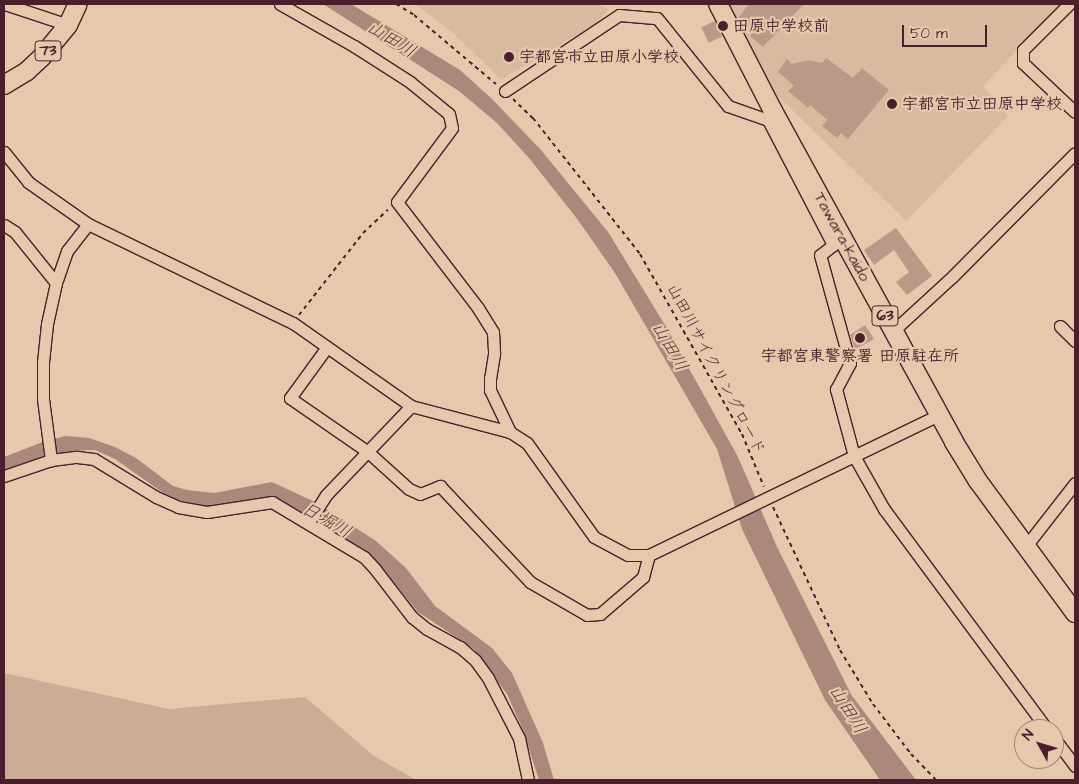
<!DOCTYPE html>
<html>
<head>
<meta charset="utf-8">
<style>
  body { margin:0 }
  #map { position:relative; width:1079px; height:784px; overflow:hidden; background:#e4c9ac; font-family:"Architects Daughter","Klee One",sans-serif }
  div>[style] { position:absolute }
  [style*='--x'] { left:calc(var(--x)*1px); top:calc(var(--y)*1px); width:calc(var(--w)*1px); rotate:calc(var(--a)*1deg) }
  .built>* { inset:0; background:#d7bba1 }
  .green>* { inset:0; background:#cbad97 }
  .water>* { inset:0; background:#aa887b }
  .building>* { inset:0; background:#b99a88; transform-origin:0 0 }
  .path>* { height:2px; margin-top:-1px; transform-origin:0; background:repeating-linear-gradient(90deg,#4a1f2b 0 4px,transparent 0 8px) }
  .roads { filter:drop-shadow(1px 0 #4a1f2b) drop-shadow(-1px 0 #4a1f2b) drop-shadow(0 1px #4a1f2b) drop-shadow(0 -1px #4a1f2b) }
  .street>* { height:11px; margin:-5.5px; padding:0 5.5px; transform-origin:5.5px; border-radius:5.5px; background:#e4c9ac }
  .primary>* { height:18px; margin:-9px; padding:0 9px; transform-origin:9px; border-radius:9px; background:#e4c9ac }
  .dots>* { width:14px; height:14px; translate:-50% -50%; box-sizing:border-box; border:2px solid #e4c9ac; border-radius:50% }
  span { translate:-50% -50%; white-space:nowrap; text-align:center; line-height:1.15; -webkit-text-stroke:4.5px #e4c9ac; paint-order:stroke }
  .shield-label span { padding:1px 4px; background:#e4c9ac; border:1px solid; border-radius:4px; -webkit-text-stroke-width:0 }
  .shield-label { font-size:15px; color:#4a1f2b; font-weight:700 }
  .poi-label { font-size:16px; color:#4a1f2b; font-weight:700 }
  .left { translate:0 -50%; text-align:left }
  .street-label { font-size:16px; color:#4a1f2b }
  .water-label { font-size:18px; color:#5d343b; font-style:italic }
  .frame { position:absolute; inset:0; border:5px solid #4a1f2b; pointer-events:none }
  .north { position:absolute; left:1014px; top:719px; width:50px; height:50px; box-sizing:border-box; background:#e4c9ac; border:1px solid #a68578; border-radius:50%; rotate:309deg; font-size:14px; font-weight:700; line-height:20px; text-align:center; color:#4a1f2b }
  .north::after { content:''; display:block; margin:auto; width:18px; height:22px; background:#4a1f2b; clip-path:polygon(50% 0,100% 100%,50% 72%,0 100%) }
  .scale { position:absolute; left:902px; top:25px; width:85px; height:22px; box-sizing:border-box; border:2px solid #4a1f2b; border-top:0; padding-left:6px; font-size:15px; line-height:18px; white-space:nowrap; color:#4a1f2b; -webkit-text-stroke:4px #e4c9ac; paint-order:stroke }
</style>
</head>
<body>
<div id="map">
  <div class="built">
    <div style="clip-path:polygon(415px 4px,599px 4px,609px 10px,595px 24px,501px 80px,453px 33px)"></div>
    <div style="clip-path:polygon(725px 4px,1061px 4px,983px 86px,1008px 116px,906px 221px,774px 92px)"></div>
  </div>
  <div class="green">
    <div style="clip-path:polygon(4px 673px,169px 709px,305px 697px,374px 756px,416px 780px,4px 780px)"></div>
  </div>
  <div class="water">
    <div style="clip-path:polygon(323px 4px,351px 4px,460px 70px,491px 98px,541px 150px,608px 232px,665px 325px,738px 457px,777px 547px,852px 696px,916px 780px,880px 780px,825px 700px,742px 529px,717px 449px,615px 273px,578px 220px,529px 158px,497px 123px,459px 91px)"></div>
    <div style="clip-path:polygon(65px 436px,89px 438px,115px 447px,136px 458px,173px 486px,187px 490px,214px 493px,272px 482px,317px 503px,376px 541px,406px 568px,435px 606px,492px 648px,512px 673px,543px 743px,554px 780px,539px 780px,523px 730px,507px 694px,474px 649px,418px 612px,374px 558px,329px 527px,289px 505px,267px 497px,223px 509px,198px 506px,169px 497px,115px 459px,95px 450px,70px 451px,4px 472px,4px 457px,40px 443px)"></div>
  </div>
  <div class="building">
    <div style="clip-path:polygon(749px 4px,804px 4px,763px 47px,750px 36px,754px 32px,738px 18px)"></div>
    <div style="left:715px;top:21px;width:17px;height:15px;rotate:65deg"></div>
    <div style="clip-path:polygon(826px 58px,853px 78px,862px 68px,889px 90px,848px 139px,841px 133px,837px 138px,822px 126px,827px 120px,810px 105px,808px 108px,788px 91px,794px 86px,778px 72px,787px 59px,792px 64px,809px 60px,822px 63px)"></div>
    <div style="clip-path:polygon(896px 228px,932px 276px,907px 295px,896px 282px,909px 272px,894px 250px,874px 265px,864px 250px)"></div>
    <div style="clip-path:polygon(865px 325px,874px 339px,855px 350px,850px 335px)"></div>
  </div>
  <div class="path">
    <div style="--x:396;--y:4;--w:21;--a:31"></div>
    <div style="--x:414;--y:15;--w:107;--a:40.1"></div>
    <div style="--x:513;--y:99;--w:28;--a:44"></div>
    <div style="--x:533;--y:118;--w:173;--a:51.8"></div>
    <div style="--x:640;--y:254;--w:207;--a:60.5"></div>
    <div style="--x:742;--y:434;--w:57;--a:67.5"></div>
    <div style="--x:299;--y:315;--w:104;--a:-52"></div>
    <div style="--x:363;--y:233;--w:34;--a:-43"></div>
    <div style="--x:773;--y:507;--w:158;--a:64.9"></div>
    <div style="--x:840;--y:650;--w:63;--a:58.6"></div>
    <div style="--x:873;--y:704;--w:63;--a:52.8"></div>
    <div style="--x:911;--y:754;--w:36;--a:46"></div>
  </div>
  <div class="roads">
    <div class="street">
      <div style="--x:5;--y:4;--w:66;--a:18.4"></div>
      <div style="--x:280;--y:4;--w:85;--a:29.6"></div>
      <div style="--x:354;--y:46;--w:67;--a:32.7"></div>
      <div style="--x:410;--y:82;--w:50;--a:39.4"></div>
      <div style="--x:449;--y:114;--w:14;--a:78"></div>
      <div style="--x:452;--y:128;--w:92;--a:126.6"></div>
      <div style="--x:397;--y:202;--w:133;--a:52.6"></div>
      <div style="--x:478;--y:308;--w:28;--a:58"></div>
      <div style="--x:493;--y:332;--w:22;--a:87"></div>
      <div style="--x:494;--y:354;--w:24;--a:99"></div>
      <div style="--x:490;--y:378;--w:12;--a:90"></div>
      <div style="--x:490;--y:390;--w:47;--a:64.5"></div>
      <div style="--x:1069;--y:4;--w:65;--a:135"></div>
      <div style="--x:1023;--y:50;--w:13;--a:90"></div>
      <div style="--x:1023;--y:63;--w:71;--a:43.3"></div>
      <div style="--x:505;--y:91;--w:137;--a:-33.7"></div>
      <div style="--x:619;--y:15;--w:38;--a:5"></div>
      <div style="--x:657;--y:18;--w:113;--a:51.1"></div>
      <div style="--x:728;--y:106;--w:42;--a:19.3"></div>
      <div style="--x:768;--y:120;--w:141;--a:62.5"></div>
      <div style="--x:833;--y:245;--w:16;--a:142"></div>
      <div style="--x:820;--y:255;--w:112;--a:74.5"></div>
      <div style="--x:850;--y:363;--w:30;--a:118"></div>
      <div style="--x:836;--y:389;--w:69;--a:75"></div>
      <div style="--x:854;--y:456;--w:61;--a:60.5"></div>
      <div style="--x:884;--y:509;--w:274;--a:53.5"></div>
      <div style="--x:4;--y:152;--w:38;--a:51"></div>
      <div style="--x:28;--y:182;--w:73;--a:35"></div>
      <div style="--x:88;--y:224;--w:228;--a:25.8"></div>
      <div style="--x:293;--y:323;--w:144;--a:35.1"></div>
      <div style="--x:411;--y:406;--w:102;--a:14.7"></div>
      <div style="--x:510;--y:432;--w:20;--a:33"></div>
      <div style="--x:527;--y:443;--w:115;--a:54.5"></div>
      <div style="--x:594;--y:537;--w:38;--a:28"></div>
      <div style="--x:628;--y:555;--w:21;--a:0"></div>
      <div style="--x:649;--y:555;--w:321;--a:-25.8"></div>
      <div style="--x:4;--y:225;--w:13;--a:32"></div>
      <div style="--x:15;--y:232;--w:65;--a:51.2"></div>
      <div style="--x:56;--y:283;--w:42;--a:102.4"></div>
      <div style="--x:47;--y:324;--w:38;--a:96"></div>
      <div style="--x:43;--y:362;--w:37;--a:90"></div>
      <div style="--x:43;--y:399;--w:62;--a:82.5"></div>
      <div style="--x:51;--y:460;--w:50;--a:161.2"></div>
      <div style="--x:56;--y:283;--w:34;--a:-71"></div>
      <div style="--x:67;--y:251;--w:34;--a:-52"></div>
      <div style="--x:1060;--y:326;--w:21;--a:45"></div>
      <div style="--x:893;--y:331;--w:81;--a:-42.5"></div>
      <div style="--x:953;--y:276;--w:173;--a:-45.2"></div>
      <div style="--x:327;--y:347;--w:63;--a:126"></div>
      <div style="--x:290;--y:398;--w:95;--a:34.7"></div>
      <div style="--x:368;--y:452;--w:55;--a:42.1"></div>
      <div style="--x:409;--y:489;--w:12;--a:24"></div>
      <div style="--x:420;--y:494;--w:22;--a:-22"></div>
      <div style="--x:440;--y:486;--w:132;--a:46.8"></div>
      <div style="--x:530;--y:582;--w:66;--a:30.1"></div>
      <div style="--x:587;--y:615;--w:13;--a:-4"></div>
      <div style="--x:600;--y:614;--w:57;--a:-40.7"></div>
      <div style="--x:643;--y:577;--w:23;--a:-75"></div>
      <div style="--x:51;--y:460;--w:26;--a:-7"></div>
      <div style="--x:77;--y:457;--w:17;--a:7"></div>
      <div style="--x:94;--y:459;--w:73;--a:31.5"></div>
      <div style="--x:156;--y:497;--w:24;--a:24"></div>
      <div style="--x:178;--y:507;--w:29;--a:10"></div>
      <div style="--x:207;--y:512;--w:66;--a:-8.7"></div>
      <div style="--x:272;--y:502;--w:107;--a:30.9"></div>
      <div style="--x:364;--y:557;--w:16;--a:47"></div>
      <div style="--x:375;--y:569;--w:61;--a:52.4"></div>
      <div style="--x:412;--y:617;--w:19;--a:39"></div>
      <div style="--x:427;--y:629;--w:38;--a:29"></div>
      <div style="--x:460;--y:647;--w:20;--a:41"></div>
      <div style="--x:475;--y:660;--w:22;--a:54"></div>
      <div style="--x:488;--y:678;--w:68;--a:62.7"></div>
      <div style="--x:519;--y:738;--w:43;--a:77.9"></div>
      <div style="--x:308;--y:523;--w:33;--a:-57"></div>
      <div style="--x:326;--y:495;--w:123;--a:-46.3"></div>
      <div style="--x:1026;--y:546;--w:80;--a:-52.1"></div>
      <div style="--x:1054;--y:738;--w:35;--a:53"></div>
    </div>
    <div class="primary">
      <div style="--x:718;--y:4;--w:118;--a:62.8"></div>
      <div style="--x:772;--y:109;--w:379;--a:61.3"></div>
      <div style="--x:954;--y:442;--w:46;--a:58.4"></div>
      <div style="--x:978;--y:481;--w:164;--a:53.7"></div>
      <div style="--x:4;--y:85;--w:27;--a:-31"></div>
      <div style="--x:27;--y:71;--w:19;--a:-43"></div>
      <div style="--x:41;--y:58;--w:43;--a:-50.7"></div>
      <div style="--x:68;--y:25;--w:23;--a:-65"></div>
    </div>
  </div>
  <div class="dots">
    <div style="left:723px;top:26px;background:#4a1f2b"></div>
    <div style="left:509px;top:57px;background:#4a1f2b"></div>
    <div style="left:892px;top:104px;background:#4a1f2b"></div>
    <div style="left:860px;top:338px;background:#4a1f2b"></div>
  </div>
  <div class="shield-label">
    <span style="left:48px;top:51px">73</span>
    <span style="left:885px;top:316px">63</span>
  </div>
  <div class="poi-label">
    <span class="left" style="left:733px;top:26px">田原中学校前</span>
    <span class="left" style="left:519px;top:57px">宇都宮市立田原小学校</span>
    <span class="left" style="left:902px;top:104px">宇都宮市立田原中学校</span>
    <span style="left:860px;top:356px">宇都宮東警察署 田原駐在所</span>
  </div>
  <div class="street-label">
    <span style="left:842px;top:237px;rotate:61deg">Tawara-kaido</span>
    <span style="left:716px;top:369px;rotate:62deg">山田川サイクリングロード</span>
  </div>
  <div class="water-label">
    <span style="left:391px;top:40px;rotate:31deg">山田川</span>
    <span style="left:669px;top:347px;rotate:60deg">山田川</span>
    <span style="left:326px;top:521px;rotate:30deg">日堀川</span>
    <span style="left:847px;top:710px;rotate:58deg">山田川</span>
  </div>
  <div class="frame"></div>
  <div class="north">N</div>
  <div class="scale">50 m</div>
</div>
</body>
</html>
